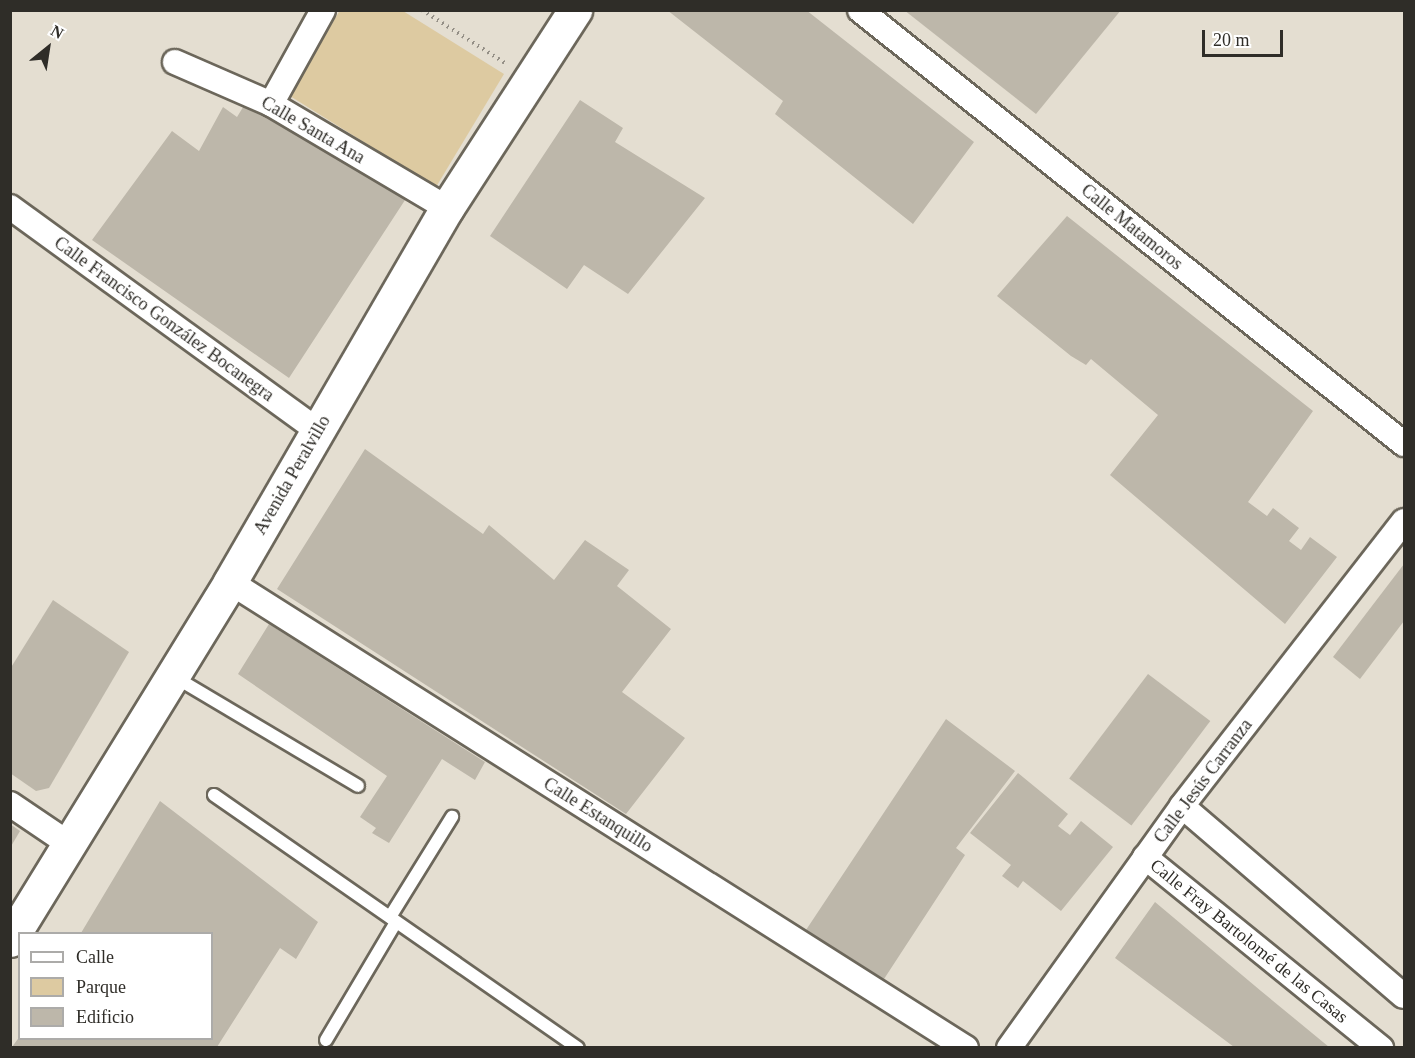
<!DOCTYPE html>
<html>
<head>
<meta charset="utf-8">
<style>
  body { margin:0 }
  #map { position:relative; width:1415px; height:1058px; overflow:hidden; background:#e4ded1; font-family:Georgia,serif }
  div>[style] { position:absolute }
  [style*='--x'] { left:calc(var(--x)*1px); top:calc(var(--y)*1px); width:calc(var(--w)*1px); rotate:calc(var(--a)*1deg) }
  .green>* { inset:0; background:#ddcaa1 }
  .building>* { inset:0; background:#bdb7aa; transform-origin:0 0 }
  .path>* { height:4px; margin-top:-2px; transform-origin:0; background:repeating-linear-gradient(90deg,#948f86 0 1.5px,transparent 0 6px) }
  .roads { filter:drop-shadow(2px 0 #6c675b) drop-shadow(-2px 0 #6c675b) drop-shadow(0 2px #6c675b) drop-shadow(0 -2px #6c675b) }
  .lane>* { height:12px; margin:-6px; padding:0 6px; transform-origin:6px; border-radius:6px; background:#fff }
  .street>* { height:24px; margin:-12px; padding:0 12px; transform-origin:12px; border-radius:12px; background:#fff }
  .secondary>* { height:33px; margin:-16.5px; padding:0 16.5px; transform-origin:16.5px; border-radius:16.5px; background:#fff }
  span { translate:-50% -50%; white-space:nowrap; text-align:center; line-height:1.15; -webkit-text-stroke:4.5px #fff; paint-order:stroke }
  .street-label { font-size:18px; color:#2f2d28 }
  .frame { position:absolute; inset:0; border:12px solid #2f2d28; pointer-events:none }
  .legend { position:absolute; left:18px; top:932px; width:195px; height:108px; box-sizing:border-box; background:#fff; border:2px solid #acaba9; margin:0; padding:8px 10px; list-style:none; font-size:18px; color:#2f2d28 }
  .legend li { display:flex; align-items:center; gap:12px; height:30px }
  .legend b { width:30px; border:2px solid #acaba9 }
  .north { position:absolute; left:18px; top:18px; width:60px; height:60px; -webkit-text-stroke:4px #fff; paint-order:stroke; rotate:30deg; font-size:16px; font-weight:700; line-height:24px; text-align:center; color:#2f2d28 }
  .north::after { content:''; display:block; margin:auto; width:21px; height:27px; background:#2f2d28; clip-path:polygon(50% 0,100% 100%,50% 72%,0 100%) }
  .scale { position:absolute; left:1202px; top:30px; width:81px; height:27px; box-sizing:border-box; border:3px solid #2f2d28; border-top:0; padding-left:8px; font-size:18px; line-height:21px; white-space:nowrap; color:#2f2d28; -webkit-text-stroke:4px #fff; paint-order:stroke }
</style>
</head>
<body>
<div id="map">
  <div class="green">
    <div style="clip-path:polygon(340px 10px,403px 11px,504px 74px,436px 187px,290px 96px)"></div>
  </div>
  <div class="building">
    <div style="clip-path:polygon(667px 10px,806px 10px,974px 142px,913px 224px,775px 114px,783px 101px)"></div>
    <div style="clip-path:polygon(904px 10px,1121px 10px,1036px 114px)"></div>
    <div style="clip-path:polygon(580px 100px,623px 128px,615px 142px,705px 198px,628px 294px,584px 265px,567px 289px,490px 236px)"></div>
    <div style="clip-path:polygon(245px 104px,407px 197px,289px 378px,92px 240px,172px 131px,199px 151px,223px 107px,237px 117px)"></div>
    <div style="clip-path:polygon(1067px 216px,1313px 411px,1248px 502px,1267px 516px,1273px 508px,1299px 528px,1289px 541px,1301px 550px,1310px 537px,1337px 557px,1285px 624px,1110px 475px,1158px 415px,1091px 359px,1086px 365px,1071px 356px,997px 296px)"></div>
    <div style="clip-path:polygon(365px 449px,483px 534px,489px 525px,554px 580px,585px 540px,629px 570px,617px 586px,671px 629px,622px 692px,685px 738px,626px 814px,277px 589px)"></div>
    <div style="clip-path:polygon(1404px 564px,1404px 621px,1360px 679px,1333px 657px)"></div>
    <div style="clip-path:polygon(53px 600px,129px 652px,49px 788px,36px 791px,10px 773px,10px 669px)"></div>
    <div style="clip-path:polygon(269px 624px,485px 762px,475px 780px,442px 759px,389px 843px,372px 833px,376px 828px,360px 817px,387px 776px,238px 674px)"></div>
    <div style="left:1148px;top:674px;width:78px;height:131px;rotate:37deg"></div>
    <div style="clip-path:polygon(946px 719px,1015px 771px,956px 848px,965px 855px,884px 979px,806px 930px)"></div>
    <div style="clip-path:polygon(1018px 773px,1068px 814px,1058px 826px,1070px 835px,1081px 821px,1113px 847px,1061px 911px,1023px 881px,1018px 888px,1002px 876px,1011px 865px,970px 833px)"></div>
    <div style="clip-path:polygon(160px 801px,318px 922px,296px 959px,280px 948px,217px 1047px,12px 1047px,20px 1036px,212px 1038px,212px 933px,81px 933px)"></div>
    <div style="clip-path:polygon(10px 824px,20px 831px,10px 848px)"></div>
    <div style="clip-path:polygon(1155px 902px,1261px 991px,1329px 1047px,1234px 1047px,1115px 958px)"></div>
  </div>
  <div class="path">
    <div style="--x:422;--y:10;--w:98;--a:32.6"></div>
  </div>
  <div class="roads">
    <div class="lane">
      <div style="--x:173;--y:676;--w:215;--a:30.7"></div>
      <div style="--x:214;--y:795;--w:443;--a:34.8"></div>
      <div style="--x:390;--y:917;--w:118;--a:-58.2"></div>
      <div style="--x:326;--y:1040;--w:137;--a:-59.3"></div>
    </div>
    <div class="street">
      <div style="--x:860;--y:10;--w:696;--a:38.58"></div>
      <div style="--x:175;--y:62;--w:105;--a:23.6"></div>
      <div style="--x:271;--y:104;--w:204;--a:30.6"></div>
      <div style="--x:271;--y:104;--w:107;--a:-61"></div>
      <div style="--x:10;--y:207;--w:381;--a:36"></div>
      <div style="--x:230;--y:582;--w:871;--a:32.34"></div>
      <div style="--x:10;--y:804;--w:71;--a:34.1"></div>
      <div style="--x:1182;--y:806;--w:292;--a:40.6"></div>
      <div style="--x:1145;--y:857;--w:304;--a:39"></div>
      <div style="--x:1009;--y:1048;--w:297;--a:-54.4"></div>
      <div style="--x:1182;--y:806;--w:361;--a:-52.1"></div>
    </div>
    <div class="secondary">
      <div style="--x:10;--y:940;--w:420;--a:-58.4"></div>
      <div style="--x:230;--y:582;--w:432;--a:-59.9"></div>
      <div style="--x:447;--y:208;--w:236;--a:-57.1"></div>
    </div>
  </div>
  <div class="street-label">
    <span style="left:313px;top:130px;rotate:30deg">Calle Santa Ana</span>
    <span style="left:1132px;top:227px;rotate:39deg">Calle Matamoros</span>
    <span style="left:164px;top:319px;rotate:36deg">Calle Francisco González Bocanegra</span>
    <span style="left:292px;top:475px;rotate:-60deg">Avenida Peralvillo</span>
    <span style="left:1203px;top:781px;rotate:-53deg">Calle Jesús Carranza</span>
    <span style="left:598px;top:815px;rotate:32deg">Calle Estanquillo</span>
    <span style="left:1249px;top:941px;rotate:39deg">Calle Fray Bartolomé de las Casas</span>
  </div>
  <div class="frame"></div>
  <ul class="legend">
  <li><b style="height:8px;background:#fff"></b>Calle</li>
  <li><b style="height:16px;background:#ddcaa1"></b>Parque</li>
  <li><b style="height:16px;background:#bdb7aa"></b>Edificio</li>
  </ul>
  <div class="north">N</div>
  <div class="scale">20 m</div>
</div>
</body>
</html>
